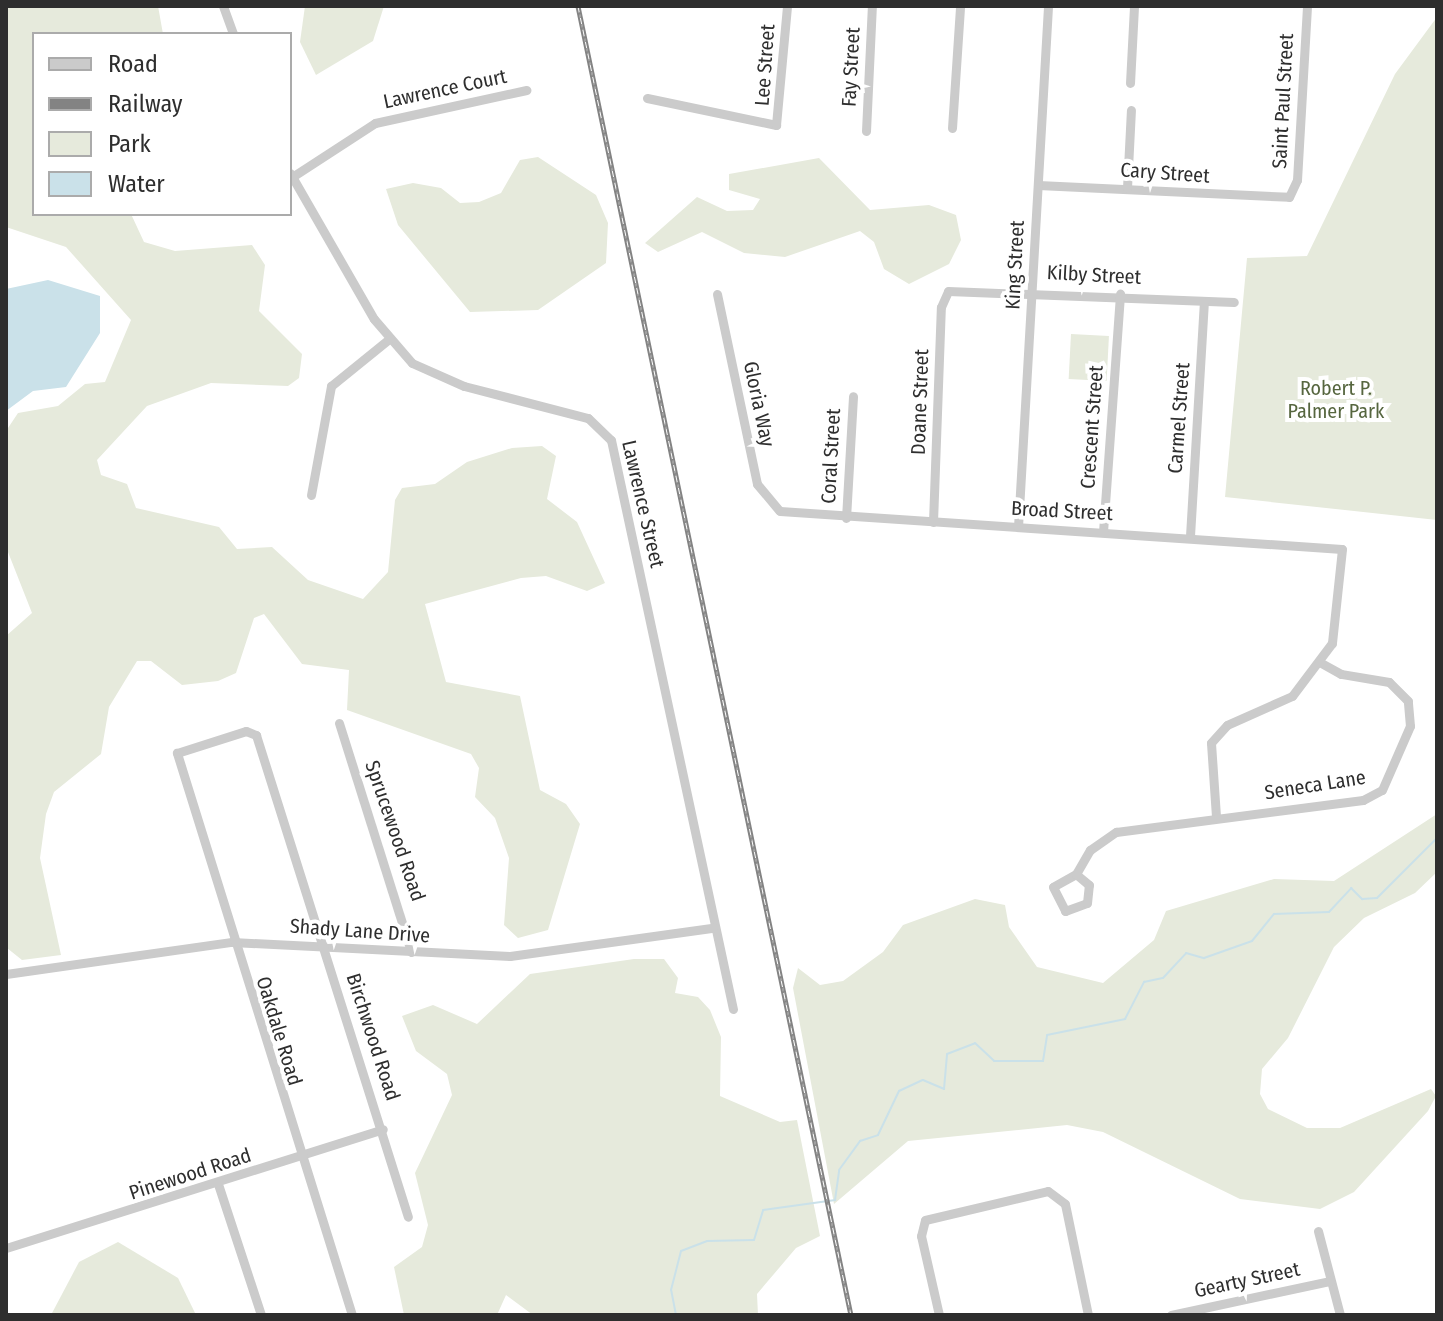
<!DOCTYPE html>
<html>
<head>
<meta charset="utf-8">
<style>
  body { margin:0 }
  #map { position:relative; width:1443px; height:1321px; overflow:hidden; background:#fff; font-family:"Fira Sans Condensed",sans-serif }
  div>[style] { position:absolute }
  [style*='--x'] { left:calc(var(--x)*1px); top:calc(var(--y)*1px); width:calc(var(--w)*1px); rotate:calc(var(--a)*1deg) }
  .green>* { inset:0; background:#e6eadc; transform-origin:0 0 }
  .water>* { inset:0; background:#cae1e9 }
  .stream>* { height:2px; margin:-1px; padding:0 1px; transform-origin:1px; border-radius:1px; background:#cae1e9 }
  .minor>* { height:9px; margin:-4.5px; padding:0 4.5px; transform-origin:4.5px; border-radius:4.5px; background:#cbcbcb }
  .rail>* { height:5px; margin-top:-2.5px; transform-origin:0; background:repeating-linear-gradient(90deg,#fff 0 6px,#838383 0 12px); box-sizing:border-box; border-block:2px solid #838383 }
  span { translate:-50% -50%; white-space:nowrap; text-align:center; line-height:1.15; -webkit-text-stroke:8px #fff; paint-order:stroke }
  .street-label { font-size:20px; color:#2e2e2e }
  .park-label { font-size:20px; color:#56663f }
  .frame { position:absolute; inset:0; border:8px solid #2e2e2e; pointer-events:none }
  .legend { position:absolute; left:32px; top:32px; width:260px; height:184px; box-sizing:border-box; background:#fff; border:2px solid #ababab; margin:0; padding:10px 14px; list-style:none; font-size:24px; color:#2e2e2e }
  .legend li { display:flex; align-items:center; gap:16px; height:40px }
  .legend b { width:40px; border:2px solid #ababab }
</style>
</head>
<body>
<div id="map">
  <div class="green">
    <div style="clip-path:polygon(6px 6px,158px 6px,163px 34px,34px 34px,34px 214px,131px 214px,144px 242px,175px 251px,252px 245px,265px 265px,259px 311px,302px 354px,299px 378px,288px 386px,211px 383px,147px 406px,97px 460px,101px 475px,127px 484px,136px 508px,219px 527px,237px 549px,272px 547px,308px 580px,363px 599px,388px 572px,395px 500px,402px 488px,435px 484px,467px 462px,512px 448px,542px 446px,556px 456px,547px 499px,577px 522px,605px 583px,587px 591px,546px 576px,521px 578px,425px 604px,446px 682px,520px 696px,540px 790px,566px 804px,580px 824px,548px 930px,518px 938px,504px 925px,509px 858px,495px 818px,475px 797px,479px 768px,471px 754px,347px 710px,349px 670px,302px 664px,264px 614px,254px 618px,236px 673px,218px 681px,182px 685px,151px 661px,137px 661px,109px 707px,101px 754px,54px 792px,46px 814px,40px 858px,61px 955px,22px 960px,7px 948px,6px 636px,32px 613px,6px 547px,6px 431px,18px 413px,58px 406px,85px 384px,105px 382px,131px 320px,66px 247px,6px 227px)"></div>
    <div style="clip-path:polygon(305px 6px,384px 6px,373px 41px,316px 75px,300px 42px)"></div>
    <div style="clip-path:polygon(1437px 17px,1437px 520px,1225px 497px,1247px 258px,1307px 256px,1395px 74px)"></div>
    <div style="clip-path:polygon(538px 157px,596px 195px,608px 223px,606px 263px,538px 310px,470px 312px,398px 225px,386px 189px,413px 183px,441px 188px,460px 203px,479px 202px,501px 193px,520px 160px)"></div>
    <div style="clip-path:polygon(819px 158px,870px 210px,929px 205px,956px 215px,961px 240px,949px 264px,909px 284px,884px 269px,874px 242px,860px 231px,785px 257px,744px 253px,702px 232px,658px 252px,645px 243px,697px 197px,727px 211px,753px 210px,760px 199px,729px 190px,729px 174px)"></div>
    <div style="left:1071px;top:334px;width:38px;height:45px;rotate:3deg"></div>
    <div style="clip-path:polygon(1437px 814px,1437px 872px,1415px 893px,1364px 918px,1334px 947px,1288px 1038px,1262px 1069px,1260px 1094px,1268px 1109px,1307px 1128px,1340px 1128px,1431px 1089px,1436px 1096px,1428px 1111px,1354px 1192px,1320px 1209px,1240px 1199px,1103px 1132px,1067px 1125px,908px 1141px,834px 1204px,793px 988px,798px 968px,820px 985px,843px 981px,883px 952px,903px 925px,975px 899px,1005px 905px,1009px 927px,1037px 967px,1103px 983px,1154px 940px,1166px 911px,1274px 879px,1334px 881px)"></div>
    <div style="clip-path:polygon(634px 959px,664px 959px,678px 978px,675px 993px,698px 997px,710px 1010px,721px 1037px,720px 1096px,780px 1122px,797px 1120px,820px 1236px,796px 1248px,757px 1294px,758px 1315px,533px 1315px,506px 1295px,497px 1315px,404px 1315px,394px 1267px,422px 1247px,428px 1225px,415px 1173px,452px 1095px,447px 1074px,416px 1051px,402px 1016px,433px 1005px,477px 1024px,530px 974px)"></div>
    <div style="clip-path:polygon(118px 1242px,178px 1278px,196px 1315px,51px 1315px,79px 1262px)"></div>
  </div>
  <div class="water">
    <div style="clip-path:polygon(48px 280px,100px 296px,100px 333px,66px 387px,33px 391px,6px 411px,6px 289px)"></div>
  </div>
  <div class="stream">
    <div style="--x:620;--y:1315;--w:25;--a:0"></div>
    <div style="--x:676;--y:1315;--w:25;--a:-101"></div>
    <div style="--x:671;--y:1290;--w:40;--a:-75.6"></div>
    <div style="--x:681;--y:1251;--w:28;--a:-21"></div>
    <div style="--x:707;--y:1241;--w:47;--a:-1.2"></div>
    <div style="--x:754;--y:1240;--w:31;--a:-73"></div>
    <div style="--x:763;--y:1210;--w:73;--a:-7.9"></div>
    <div style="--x:835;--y:1200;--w:30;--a:-82"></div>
    <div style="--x:839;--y:1170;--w:36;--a:-54"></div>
    <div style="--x:860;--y:1141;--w:19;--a:-18"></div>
    <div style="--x:878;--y:1135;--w:49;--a:-64.5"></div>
    <div style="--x:899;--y:1091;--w:26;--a:-25"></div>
    <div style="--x:923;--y:1080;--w:23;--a:23"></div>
    <div style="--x:944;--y:1089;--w:35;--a:-85"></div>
    <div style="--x:947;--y:1054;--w:30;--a:-21"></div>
    <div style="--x:975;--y:1043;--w:26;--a:43"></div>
    <div style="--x:994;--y:1061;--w:49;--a:0"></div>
    <div style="--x:1043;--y:1061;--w:26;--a:-81"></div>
    <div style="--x:1047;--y:1035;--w:80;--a:-11.6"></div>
    <div style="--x:1125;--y:1019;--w:42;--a:-62.8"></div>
    <div style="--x:1144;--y:982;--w:19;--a:-12"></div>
    <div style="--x:1163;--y:978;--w:34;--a:-47"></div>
    <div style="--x:1186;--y:953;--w:19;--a:16"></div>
    <div style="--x:1204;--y:958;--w:51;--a:-19.5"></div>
    <div style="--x:1252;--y:941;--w:35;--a:-51"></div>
    <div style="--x:1274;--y:914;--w:55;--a:-2.1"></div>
    <div style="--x:1329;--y:912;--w:33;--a:-47"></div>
    <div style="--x:1351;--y:888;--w:16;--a:45"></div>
    <div style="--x:1362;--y:899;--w:15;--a:-4"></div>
    <div style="--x:1377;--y:898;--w:85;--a:-45"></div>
  </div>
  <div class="minor">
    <div style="--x:223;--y:6;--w:30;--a:70"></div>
    <div style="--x:1130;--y:83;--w:77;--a:-87"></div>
    <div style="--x:647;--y:98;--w:132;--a:11.8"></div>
    <div style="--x:776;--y:125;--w:120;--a:-84.7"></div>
    <div style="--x:952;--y:128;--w:122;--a:-86.2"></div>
    <div style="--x:866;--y:131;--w:125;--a:-87.3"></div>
    <div style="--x:290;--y:173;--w:168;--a:60.1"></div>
    <div style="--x:374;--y:319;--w:58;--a:49.2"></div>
    <div style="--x:412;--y:363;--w:57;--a:23.9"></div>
    <div style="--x:464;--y:386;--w:128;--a:14.5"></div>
    <div style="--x:588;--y:418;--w:32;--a:44"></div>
    <div style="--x:611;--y:440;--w:582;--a:77.9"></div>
    <div style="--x:292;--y:177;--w:99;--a:-33"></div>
    <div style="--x:375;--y:123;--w:155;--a:-12.3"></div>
    <div style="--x:1038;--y:185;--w:251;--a:2.7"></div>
    <div style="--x:1289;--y:197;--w:19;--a:-65"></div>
    <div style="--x:1297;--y:180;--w:174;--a:-86.7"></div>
    <div style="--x:1127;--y:188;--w:78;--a:-87.1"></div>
    <div style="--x:717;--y:294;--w:194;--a:78.1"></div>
    <div style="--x:757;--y:484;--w:35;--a:50"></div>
    <div style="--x:780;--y:511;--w:563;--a:3.87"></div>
    <div style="--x:1342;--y:549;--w:95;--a:96.1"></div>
    <div style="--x:1332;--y:643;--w:66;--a:127"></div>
    <div style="--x:1292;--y:696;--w:71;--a:156"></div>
    <div style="--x:1227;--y:725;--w:24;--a:132"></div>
    <div style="--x:1211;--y:743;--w:74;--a:86.1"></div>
    <div style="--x:311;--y:495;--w:111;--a:-79.6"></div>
    <div style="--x:331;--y:386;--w:75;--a:-39"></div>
    <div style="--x:846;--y:518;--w:122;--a:-86.7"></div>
    <div style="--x:933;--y:522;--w:215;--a:-87.9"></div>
    <div style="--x:941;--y:307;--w:17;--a:-66"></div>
    <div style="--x:948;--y:291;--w:286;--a:2.2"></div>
    <div style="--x:1018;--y:527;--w:522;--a:-86.7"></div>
    <div style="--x:1103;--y:532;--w:239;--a:-85.9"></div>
    <div style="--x:1190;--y:536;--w:234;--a:-86.6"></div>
    <div style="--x:339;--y:723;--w:240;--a:72.5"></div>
    <div style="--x:1076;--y:874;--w:26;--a:151"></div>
    <div style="--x:1053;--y:887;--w:27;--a:63"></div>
    <div style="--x:1065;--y:911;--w:23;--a:-20"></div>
    <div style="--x:1087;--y:903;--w:18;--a:-84"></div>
    <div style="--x:1089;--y:885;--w:17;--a:-140"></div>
    <div style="--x:1076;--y:874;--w:28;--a:-60"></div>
    <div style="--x:1090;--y:850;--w:32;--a:-35"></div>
    <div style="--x:1116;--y:832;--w:249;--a:-7.4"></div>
    <div style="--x:1363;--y:800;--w:21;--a:-28"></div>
    <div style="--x:1382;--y:790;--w:70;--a:-66.4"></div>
    <div style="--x:1410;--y:726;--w:25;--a:-95"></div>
    <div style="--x:1408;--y:701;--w:27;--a:-135"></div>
    <div style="--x:1389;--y:682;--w:49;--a:-170.5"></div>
    <div style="--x:1341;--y:674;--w:25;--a:-151"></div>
    <div style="--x:6;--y:974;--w:228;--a:-8.1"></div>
    <div style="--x:232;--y:942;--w:278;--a:2.9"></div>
    <div style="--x:510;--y:956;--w:205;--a:-7.9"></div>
    <div style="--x:218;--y:1184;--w:138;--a:71.8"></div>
    <div style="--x:1318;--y:1231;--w:87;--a:75.3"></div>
    <div style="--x:6;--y:1248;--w:395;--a:-17.5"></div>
    <div style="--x:352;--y:1315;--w:589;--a:-107.3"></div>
    <div style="--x:177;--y:753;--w:72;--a:-17.7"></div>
    <div style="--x:246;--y:731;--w:11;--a:22"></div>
    <div style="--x:256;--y:735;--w:505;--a:72.5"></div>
    <div style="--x:939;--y:1315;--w:81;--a:-102.8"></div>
    <div style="--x:921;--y:1236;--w:16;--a:-76"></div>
    <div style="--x:925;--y:1220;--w:126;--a:-13.3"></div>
    <div style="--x:1048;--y:1191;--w:21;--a:37"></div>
    <div style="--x:1065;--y:1204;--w:113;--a:78.3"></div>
    <div style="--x:1171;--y:1315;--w:163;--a:-12.1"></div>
  </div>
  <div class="rail">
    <div style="--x:578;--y:6;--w:1337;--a:78.22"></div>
  </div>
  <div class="street-label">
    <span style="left:765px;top:65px;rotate:-86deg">Lee Street</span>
    <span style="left:851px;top:67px;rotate:-87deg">Fay Street</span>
    <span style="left:445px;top:89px;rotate:-12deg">Lawrence Court</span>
    <span style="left:1283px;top:101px;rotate:-87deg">Saint Paul Street</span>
    <span style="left:1165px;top:173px;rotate:4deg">Cary Street</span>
    <span style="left:1015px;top:265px;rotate:-87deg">King Street</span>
    <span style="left:1094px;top:275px;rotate:3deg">Kilby Street</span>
    <span style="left:920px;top:402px;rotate:-88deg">Doane Street</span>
    <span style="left:759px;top:404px;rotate:78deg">Gloria Way</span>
    <span style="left:1179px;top:418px;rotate:-86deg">Carmel Street</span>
    <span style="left:1092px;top:427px;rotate:-86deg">Crescent Street</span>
    <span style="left:831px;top:456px;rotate:-87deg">Coral Street</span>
    <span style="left:643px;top:504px;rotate:77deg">Lawrence Street</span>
    <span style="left:1062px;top:511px;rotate:3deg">Broad Street</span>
    <span style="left:1315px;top:785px;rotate:-9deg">Seneca Lane</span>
    <span style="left:395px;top:831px;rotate:71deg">Sprucewood Road</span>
    <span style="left:360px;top:931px;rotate:4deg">Shady Lane Drive</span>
    <span style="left:279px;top:1031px;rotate:73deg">Oakdale Road</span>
    <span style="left:373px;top:1037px;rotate:72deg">Birchwood Road</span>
    <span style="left:190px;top:1174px;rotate:-18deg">Pinewood Road</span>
    <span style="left:1247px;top:1280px;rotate:-12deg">Gearty Street</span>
  </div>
  <div class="park-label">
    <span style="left:1336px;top:400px">Robert P.<br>Palmer Park</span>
  </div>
  <div class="frame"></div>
  <ul class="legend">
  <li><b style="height:10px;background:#cbcbcb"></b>Road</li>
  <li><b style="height:10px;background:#838383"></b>Railway</li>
  <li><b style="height:22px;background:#e6eadc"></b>Park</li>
  <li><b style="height:22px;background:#cae1e9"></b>Water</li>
  </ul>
</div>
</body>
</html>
